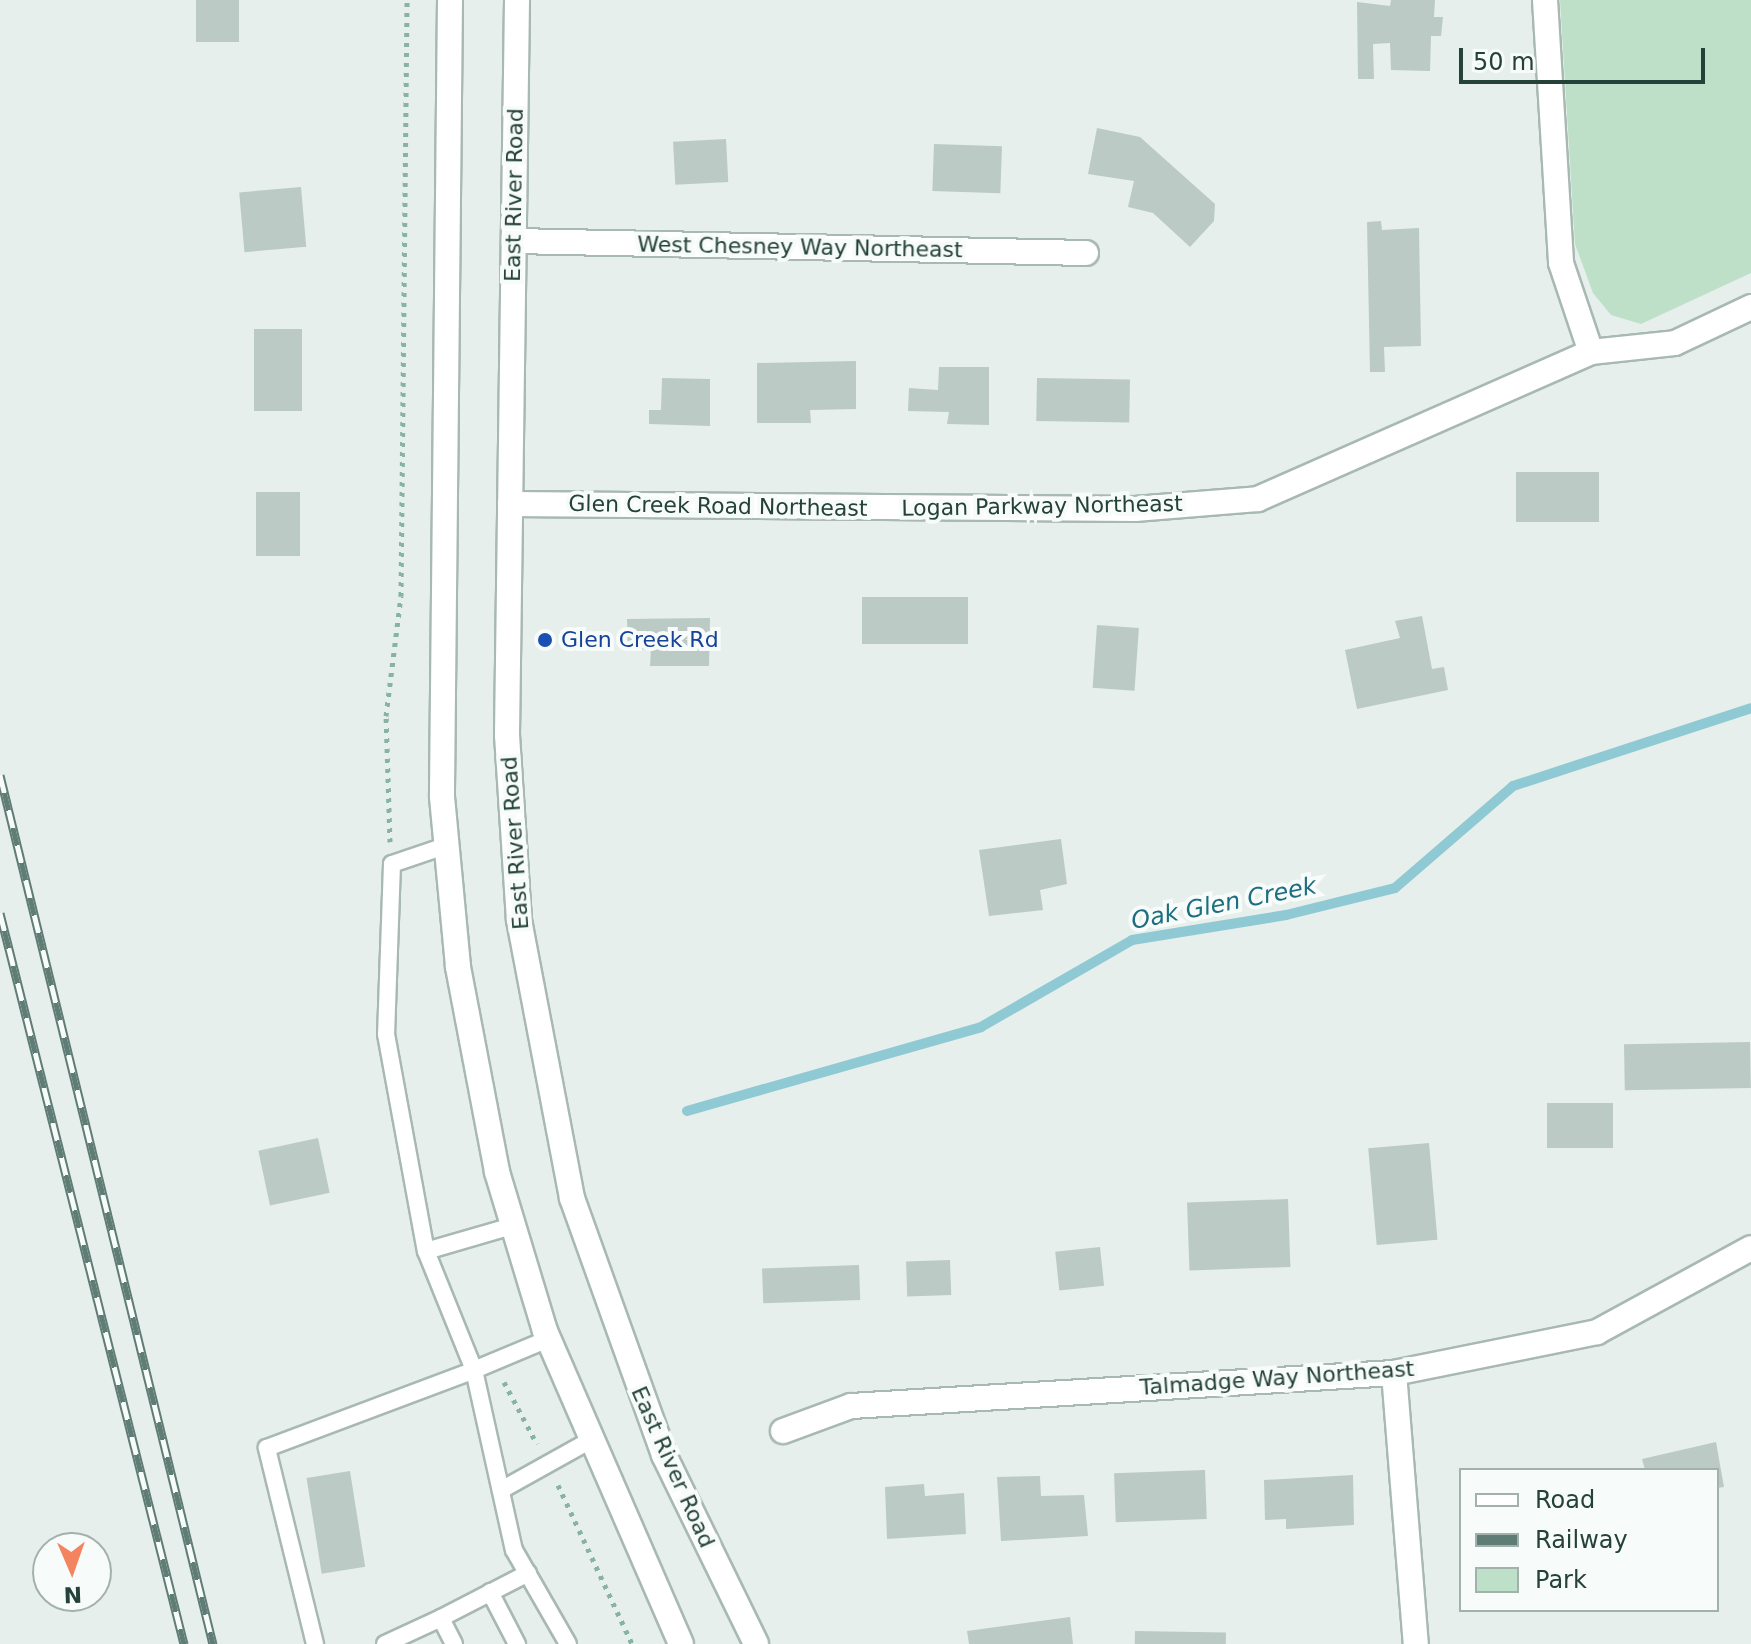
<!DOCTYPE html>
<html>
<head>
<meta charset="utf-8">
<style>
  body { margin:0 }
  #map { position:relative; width:1751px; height:1644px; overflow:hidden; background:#e6efeb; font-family:"DejaVu Sans",sans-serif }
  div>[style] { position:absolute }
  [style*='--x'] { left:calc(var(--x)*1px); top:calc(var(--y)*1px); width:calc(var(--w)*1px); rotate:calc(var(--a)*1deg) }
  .green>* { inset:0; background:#bfe0c8 }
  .stream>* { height:10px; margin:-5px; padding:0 5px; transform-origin:5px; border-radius:5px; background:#8ec9d4 }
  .building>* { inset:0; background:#bbcac4; transform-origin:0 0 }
  .path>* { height:5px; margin-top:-2.5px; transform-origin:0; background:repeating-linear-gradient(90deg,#86b3a5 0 4px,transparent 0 10px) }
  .roads { filter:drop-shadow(2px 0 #a8b8b2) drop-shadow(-2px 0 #a8b8b2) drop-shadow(0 2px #a8b8b2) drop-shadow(0 -2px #a8b8b2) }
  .lane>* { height:16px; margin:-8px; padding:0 8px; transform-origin:8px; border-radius:8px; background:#fff }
  .street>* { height:24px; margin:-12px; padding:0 12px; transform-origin:12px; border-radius:12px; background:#fff }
  .secondary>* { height:24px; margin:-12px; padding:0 12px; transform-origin:12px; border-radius:12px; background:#fff }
  .rail>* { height:9px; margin-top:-4.5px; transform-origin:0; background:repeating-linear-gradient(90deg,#f7fbf9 0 18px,#5f7d75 0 36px); box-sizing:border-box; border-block:2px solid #5f7d75 }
  .dots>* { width:22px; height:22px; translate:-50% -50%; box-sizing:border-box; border:4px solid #f7fbf9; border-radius:50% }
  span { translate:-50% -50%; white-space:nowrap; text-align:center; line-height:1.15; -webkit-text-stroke:8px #f7fbf9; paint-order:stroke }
  .street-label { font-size:22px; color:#24423a }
  .transit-label { font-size:22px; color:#164399 }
  .left { translate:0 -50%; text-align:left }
  .water-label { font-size:24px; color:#1c6f80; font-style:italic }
  .legend { position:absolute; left:1459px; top:1468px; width:260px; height:144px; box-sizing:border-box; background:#f7fbf9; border:2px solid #a3b1ad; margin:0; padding:10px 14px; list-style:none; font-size:24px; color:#24423a }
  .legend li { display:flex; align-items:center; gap:16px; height:40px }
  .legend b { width:40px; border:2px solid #a3b1ad }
  .north { position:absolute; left:32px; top:1532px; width:80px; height:80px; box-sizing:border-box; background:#f7fbf9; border:2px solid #a3b1ad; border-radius:50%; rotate:178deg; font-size:22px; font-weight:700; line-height:32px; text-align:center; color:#24423a }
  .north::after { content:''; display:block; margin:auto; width:28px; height:36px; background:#f4845f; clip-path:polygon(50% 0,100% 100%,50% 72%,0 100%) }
  .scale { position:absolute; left:1459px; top:48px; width:246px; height:36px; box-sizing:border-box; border:4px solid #24423a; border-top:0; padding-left:10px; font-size:24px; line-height:28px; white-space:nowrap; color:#24423a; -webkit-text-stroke:6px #f7fbf9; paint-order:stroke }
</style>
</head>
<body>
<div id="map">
  <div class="green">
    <div style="clip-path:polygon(1560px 0,1751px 0,1751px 273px,1641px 324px,1611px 315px,1593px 293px,1575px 244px)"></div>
  </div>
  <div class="stream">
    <div style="--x:687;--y:1111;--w:306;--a:-15.9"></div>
    <div style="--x:981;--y:1027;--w:174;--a:-29.9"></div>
    <div style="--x:1132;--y:940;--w:156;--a:-9.2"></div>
    <div style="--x:1286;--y:915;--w:112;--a:-13.9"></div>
    <div style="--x:1395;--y:888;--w:156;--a:-40.8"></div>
    <div style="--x:1513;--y:786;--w:250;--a:-18.1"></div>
  </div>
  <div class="building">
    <div style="left:196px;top:0;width:43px;height:42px"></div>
    <div style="clip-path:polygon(1391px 0,1435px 0,1434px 17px,1443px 17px,1441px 36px,1431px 36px,1430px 71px,1391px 70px,1390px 43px,1373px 44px,1374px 79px,1358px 79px,1357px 2px,1390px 6px)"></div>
    <div style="clip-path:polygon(1097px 128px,1140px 137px,1215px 204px,1214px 221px,1190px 247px,1153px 213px,1128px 207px,1134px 181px,1088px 174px)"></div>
    <div style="left:726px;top:139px;width:43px;height:53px;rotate:87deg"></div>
    <div style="left:934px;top:144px;width:68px;height:47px;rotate:2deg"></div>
    <div style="left:301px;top:187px;width:60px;height:62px;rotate:85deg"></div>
    <div style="clip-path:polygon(1381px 221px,1382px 230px,1419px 228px,1421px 346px,1384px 347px,1385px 372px,1370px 372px,1367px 222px)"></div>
    <div style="left:254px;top:329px;width:48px;height:82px"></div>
    <div style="clip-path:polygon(856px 361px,856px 409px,810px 410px,811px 423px,757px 423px,757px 363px)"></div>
    <div style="clip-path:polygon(939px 367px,989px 367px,989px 425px,947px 424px,949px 412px,908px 411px,909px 388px,938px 390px)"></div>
    <div style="clip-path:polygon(662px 378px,710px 379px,710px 426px,649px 424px,649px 410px,661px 410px)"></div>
    <div style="left:1037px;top:378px;width:93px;height:43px;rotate:1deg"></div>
    <div style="left:1516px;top:472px;width:83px;height:50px"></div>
    <div style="left:256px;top:492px;width:44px;height:64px"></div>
    <div style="left:862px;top:597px;width:106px;height:47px"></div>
    <div style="clip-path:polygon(1422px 616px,1432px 669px,1444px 667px,1448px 690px,1357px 709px,1345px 650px,1400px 638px,1395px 621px)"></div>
    <div style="clip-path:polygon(710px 618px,709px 666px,650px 666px,651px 649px,628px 650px,627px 619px)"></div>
    <div style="left:1097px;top:625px;width:42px;height:63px;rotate:4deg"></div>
    <div style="clip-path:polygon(1061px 839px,1067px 884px,1040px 890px,1043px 910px,989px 916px,979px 850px)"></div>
    <div style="left:1750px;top:1042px;width:46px;height:126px;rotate:89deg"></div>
    <div style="left:1547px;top:1103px;width:66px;height:45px"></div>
    <div style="left:318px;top:1138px;width:56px;height:61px;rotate:78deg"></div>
    <div style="left:1429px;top:1143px;width:97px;height:61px;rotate:85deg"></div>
    <div style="left:1288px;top:1199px;width:68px;height:101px;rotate:88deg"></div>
    <div style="left:1100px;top:1247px;width:39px;height:45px;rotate:84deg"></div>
    <div style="left:950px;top:1260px;width:35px;height:44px;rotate:88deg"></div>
    <div style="left:859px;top:1265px;width:35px;height:97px;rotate:88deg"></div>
    <div style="clip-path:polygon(1716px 1442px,1724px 1487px,1717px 1488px,1717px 1470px,1645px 1470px,1642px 1459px)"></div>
    <div style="left:1205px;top:1470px;width:49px;height:91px;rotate:88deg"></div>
    <div style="left:350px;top:1471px;width:97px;height:44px;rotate:81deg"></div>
    <div style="clip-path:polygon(1353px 1475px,1354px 1525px,1286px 1529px,1286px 1519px,1265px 1520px,1264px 1480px)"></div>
    <div style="clip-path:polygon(1040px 1476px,1041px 1496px,1084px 1495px,1088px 1536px,1001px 1541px,997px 1477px)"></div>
    <div style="clip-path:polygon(924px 1484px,925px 1496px,964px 1493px,966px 1534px,887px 1539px,885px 1487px)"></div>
    <div style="clip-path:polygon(1070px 1617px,1073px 1644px,969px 1644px,967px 1631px)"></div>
    <div style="left:1135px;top:1631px;width:91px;height:13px;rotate:1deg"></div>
  </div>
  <div class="path">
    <div style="--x:390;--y:842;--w:126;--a:-91.8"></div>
    <div style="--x:386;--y:716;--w:121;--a:-82.9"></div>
    <div style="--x:401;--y:596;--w:596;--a:-89.42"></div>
    <div style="--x:504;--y:1382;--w:70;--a:62"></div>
    <div style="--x:558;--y:1485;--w:175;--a:65"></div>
  </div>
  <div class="roads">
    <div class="lane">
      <div style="--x:445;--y:846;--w:56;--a:161.2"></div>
      <div style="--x:392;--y:864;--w:170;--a:92"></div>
      <div style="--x:386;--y:1034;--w:221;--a:79.6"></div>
      <div style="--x:426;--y:1251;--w:90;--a:-16.2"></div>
      <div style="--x:426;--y:1251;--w:128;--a:68"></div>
      <div style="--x:474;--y:1370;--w:80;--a:-22.7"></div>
      <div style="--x:501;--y:1490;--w:101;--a:-29.1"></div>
      <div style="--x:490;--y:1592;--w:59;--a:62.6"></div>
      <div style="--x:315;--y:1644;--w:202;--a:-103.8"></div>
      <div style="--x:267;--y:1448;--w:221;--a:-20.6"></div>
      <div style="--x:474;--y:1370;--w:184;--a:77.5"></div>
      <div style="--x:514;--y:1550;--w:108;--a:60.1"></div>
      <div style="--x:385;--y:1644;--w:62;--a:-24.9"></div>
      <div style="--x:454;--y:1644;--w:29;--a:-117"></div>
      <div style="--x:441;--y:1618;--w:98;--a:-27.3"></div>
    </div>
    <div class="street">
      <div style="--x:1545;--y:0;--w:263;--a:86.5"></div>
      <div style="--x:1561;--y:263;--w:94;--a:71.4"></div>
      <div style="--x:514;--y:241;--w:572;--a:1.2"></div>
      <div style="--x:510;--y:504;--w:625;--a:0.46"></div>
      <div style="--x:1135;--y:509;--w:123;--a:-4.6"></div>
      <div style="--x:1258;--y:499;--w:364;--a:-23.8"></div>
      <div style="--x:1591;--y:352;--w:84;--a:-6.1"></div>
      <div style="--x:1675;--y:343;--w:84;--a:-25.3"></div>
      <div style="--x:1394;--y:1373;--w:272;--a:85.4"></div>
      <div style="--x:783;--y:1431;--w:72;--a:-20.2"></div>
      <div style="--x:851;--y:1406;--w:544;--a:-3.48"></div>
      <div style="--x:1394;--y:1373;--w:207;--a:-11.4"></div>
      <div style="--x:1597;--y:1332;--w:175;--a:-28.6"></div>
    </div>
    <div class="secondary">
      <div style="--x:450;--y:0;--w:797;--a:90.58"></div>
      <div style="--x:442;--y:797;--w:171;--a:84.6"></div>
      <div style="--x:458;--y:967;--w:209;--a:79.2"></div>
      <div style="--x:497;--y:1172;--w:166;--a:73.2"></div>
      <div style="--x:545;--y:1331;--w:341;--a:66.5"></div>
      <div style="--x:517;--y:0;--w:735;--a:90.78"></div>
      <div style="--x:507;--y:735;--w:185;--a:86.3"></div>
      <div style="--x:519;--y:920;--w:283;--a:79.2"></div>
      <div style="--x:572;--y:1198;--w:273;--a:70.3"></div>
      <div style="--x:664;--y:1455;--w:210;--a:64"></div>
    </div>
  </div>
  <div class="rail">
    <div style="--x:0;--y:775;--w:895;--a:76.23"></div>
    <div style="--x:0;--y:913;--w:754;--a:75.87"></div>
  </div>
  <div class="dots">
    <div style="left:545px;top:640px;background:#1a4fb4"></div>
  </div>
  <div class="street-label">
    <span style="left:514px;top:195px;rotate:-89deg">East River Road</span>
    <span style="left:800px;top:247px;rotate:1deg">West Chesney Way Northeast</span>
    <span style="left:718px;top:506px;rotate:1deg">Glen Creek Road Northeast</span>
    <span style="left:1042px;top:506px;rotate:-1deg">Logan Parkway Northeast</span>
    <span style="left:515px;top:843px;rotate:-94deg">East River Road</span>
    <span style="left:1277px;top:1378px;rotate:-4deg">Talmadge Way Northeast</span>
    <span style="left:673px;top:1467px;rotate:66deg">East River Road</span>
  </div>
  <div class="transit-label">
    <span class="left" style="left:561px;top:640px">Glen Creek Rd</span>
  </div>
  <div class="water-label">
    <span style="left:1224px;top:904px;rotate:-11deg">Oak Glen Creek</span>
  </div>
  <ul class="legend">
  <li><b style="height:10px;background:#fff"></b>Road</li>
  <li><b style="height:10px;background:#5f7d75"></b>Railway</li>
  <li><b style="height:22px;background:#bfe0c8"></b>Park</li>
  </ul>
  <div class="north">N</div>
  <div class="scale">50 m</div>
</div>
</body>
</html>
